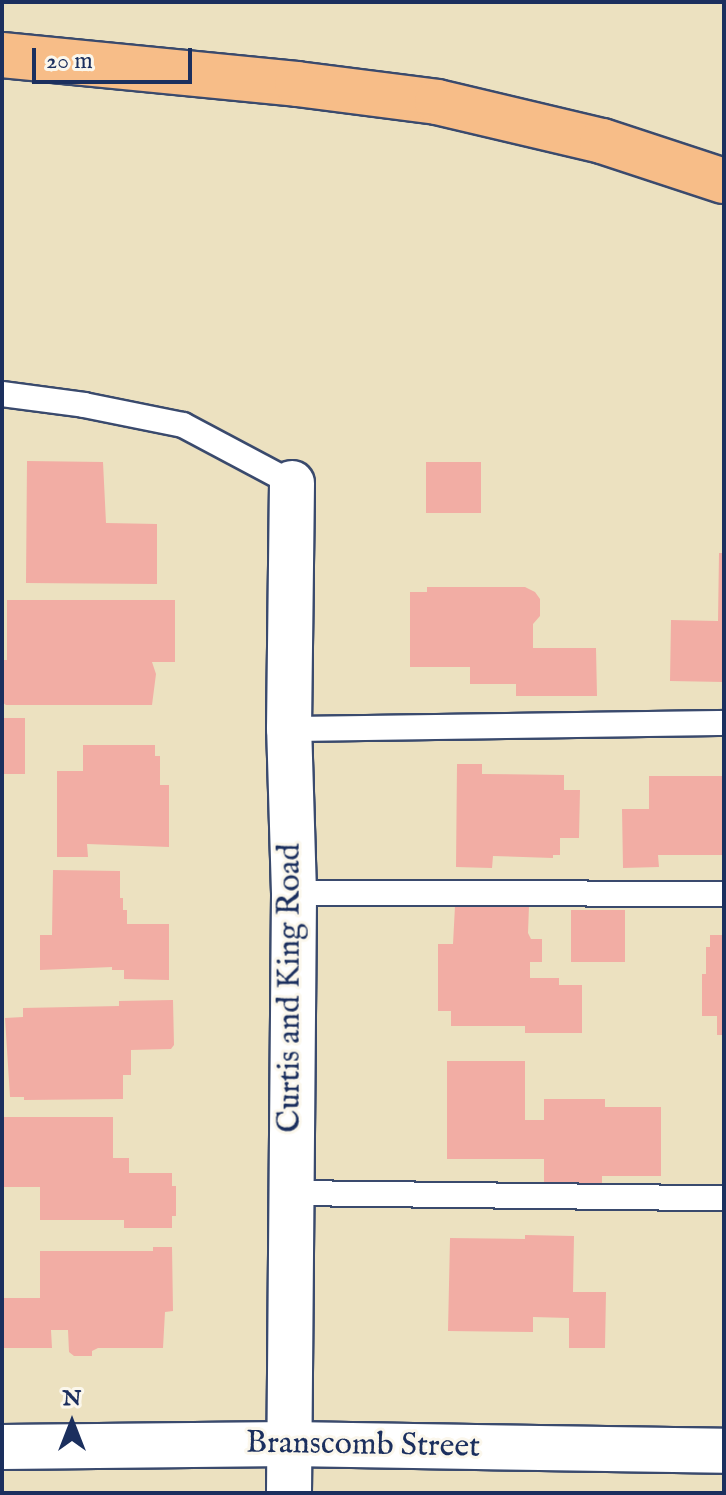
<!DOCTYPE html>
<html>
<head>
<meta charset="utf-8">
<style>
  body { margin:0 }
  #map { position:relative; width:726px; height:1495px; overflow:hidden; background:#ece1c0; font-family:"IM FELL English",serif }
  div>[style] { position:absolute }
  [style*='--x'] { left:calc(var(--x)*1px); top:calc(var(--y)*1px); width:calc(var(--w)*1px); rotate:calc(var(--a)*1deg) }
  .building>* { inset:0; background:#f2ada4; transform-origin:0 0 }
  .roads { filter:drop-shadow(2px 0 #3a4a6d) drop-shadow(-2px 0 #3a4a6d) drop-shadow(0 2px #3a4a6d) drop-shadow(0 -2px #3a4a6d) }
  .service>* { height:24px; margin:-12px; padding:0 12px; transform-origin:12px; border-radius:12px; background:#fff }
  .minor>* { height:44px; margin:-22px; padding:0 22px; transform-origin:22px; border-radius:22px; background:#fff }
  .motorway>* { height:44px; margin:-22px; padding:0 22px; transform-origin:22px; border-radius:22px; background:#f7bd88 }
  span { translate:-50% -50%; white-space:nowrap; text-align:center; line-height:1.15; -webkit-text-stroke:6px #fbf7ec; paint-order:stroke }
  .street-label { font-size:32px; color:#1b2f5e }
  .frame { position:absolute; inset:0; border:4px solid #1b2f5e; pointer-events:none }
  .north { position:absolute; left:32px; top:1383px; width:80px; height:80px; -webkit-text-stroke:6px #fbf7ec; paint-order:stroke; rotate:0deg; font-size:22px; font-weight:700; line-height:32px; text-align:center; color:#1b2f5e }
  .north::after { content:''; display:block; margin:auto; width:28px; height:36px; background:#1b2f5e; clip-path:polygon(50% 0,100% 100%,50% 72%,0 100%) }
  .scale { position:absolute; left:32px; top:48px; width:160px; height:36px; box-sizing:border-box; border:4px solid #1b2f5e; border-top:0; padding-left:10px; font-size:24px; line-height:28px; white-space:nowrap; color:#1b2f5e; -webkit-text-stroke:6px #fbf7ec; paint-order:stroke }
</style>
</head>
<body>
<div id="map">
  <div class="building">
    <div style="clip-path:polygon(27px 461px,103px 462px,106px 523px,157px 524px,157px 584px,26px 583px)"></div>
    <div style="left:426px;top:462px;width:55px;height:51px"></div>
    <div style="clip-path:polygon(719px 553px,724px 553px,724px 682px,670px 681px,671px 620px,718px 621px)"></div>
    <div style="clip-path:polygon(427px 587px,525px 587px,535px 592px,540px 599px,540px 616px,533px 624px,533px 648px,596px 648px,597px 696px,516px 696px,516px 684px,470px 684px,470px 667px,410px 667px,410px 592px,427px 592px)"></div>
    <div style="clip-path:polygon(7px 600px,175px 600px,175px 662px,152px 662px,156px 674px,152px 705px,6px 705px,2px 702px,2px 660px,7px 660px)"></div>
    <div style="left:2px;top:718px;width:23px;height:56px"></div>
    <div style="clip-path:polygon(83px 745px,155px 745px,155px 756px,160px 756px,160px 785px,169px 785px,169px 847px,87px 844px,88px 857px,57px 857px,57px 771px,83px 771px)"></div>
    <div style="clip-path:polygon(457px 764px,482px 764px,482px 774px,564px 775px,564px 790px,580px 790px,579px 838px,560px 838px,560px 855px,553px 855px,553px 858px,493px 856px,492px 868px,456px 867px)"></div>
    <div style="clip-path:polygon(649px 776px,724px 776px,724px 855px,658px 855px,659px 867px,623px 868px,622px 809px,649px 809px)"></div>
    <div style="clip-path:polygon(53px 870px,120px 871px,120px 898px,123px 898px,123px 910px,127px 910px,127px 924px,169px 924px,169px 980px,124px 979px,124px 970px,112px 970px,112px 967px,40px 970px,40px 935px,52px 935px)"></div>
    <div style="clip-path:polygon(455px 906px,529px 906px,528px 933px,531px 939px,542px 939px,542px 962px,530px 962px,530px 978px,559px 978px,559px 985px,582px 985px,582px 1033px,525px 1033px,525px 1026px,451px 1026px,451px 1011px,438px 1011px,438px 944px,453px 944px)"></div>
    <div style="left:625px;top:910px;width:52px;height:54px;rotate:90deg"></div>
    <div style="clip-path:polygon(710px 935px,724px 935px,724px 1035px,717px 1035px,717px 1016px,702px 1016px,702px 974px,706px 974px,706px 947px,710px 947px)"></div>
    <div style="clip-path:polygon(173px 1000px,174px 1045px,171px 1049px,131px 1050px,131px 1075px,123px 1075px,123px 1099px,24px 1100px,24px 1097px,10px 1097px,5px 1018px,23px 1017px,23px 1008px,119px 1006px,119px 1001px)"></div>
    <div style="clip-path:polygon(447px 1061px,525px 1061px,525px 1120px,544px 1120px,544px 1099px,605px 1099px,605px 1107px,661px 1107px,661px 1176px,602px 1176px,602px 1195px,544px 1195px,544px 1159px,447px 1159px)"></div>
    <div style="clip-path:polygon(2px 1117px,113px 1117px,113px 1158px,129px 1158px,129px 1173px,172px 1173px,172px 1186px,176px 1186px,176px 1216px,172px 1216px,172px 1228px,124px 1228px,124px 1220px,40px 1220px,40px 1187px,2px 1187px)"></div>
    <div style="clip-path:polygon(525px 1235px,574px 1236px,573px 1292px,606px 1292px,605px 1348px,569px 1348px,569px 1318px,533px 1317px,533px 1332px,448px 1331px,450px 1238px,525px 1239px)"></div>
    <div style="clip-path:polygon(153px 1247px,172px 1247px,173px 1311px,165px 1312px,163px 1348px,98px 1348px,92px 1351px,92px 1356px,74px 1356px,69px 1352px,68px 1330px,51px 1330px,52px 1348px,2px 1348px,2px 1298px,40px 1298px,40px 1251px,153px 1251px)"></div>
  </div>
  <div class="roads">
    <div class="service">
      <div style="--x:2;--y:394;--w:83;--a:7.6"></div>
      <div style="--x:84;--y:405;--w:101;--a:11.4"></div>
      <div style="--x:183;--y:425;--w:123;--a:28"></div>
      <div style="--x:289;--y:729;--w:435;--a:-0.8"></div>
      <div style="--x:294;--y:893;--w:430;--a:0.1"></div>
      <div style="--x:290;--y:1193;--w:434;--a:0.7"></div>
    </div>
    <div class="minor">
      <div style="--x:2;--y:1447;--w:287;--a:-0.6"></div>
      <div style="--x:289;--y:1444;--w:435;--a:0.9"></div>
      <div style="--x:289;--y:1493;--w:600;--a:-89.52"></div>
      <div style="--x:294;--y:893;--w:164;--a:-91.7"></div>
      <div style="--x:289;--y:729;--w:246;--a:-89.3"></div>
    </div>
    <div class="motorway">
      <div style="--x:2;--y:55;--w:296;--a:5.6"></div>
      <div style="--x:297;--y:84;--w:141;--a:7.3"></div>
      <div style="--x:437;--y:102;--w:170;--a:13.3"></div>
      <div style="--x:602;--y:141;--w:128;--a:18.2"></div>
    </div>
  </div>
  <div class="street-label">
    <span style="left:291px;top:988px;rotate:-90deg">Curtis and King Road</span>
    <span style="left:363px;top:1446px;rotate:1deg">Branscomb Street</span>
  </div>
  <div class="frame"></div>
  <div class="north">N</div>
  <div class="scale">20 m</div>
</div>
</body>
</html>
